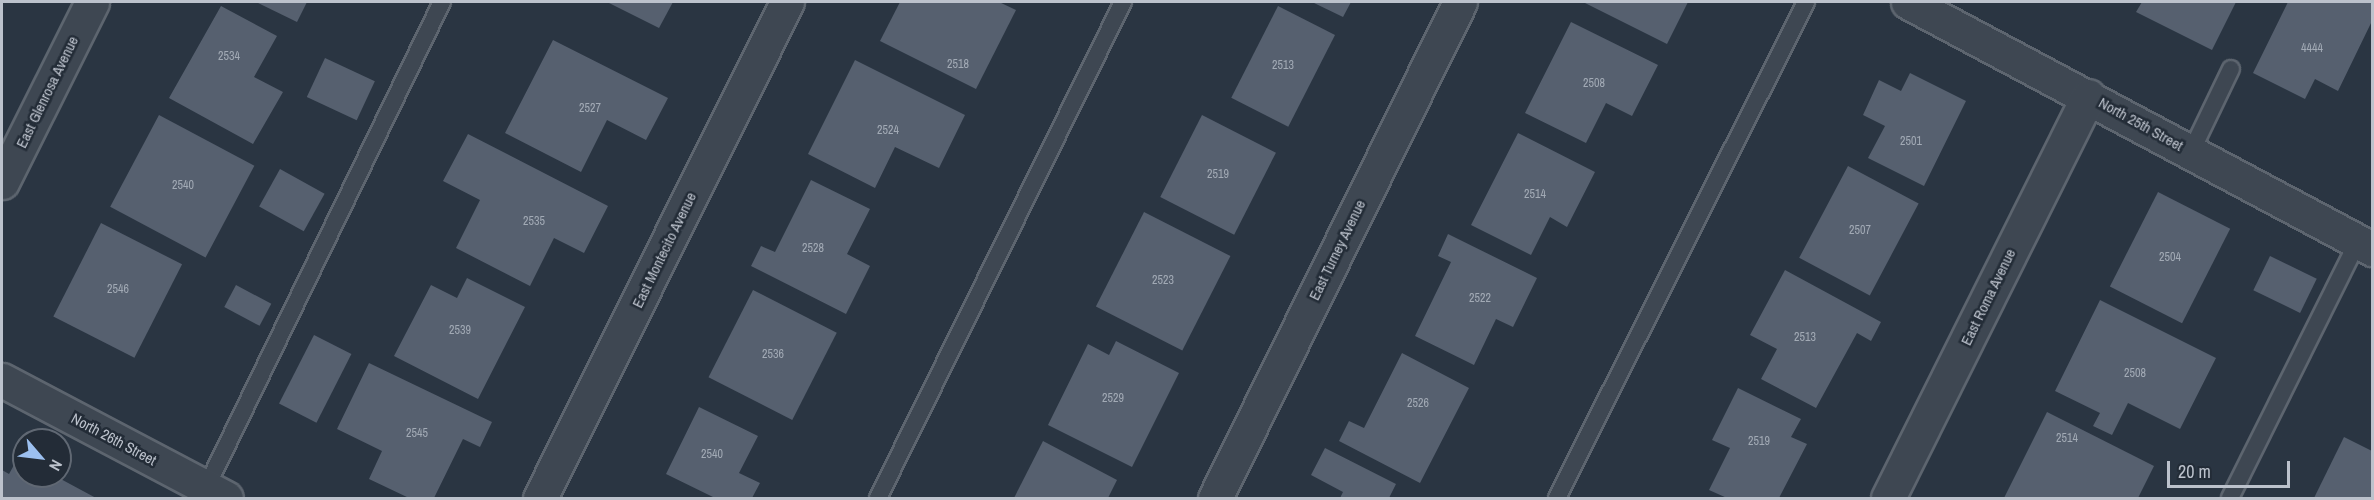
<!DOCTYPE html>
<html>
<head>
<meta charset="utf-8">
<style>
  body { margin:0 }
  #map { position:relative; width:2374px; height:500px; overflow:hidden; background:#2a3542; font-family:"Archivo Narrow",sans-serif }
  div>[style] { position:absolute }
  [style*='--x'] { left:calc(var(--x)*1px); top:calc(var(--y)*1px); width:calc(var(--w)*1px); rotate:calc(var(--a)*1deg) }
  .building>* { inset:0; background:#56606f; transform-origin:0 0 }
  .roads { filter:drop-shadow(2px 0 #5d656f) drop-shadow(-2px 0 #5d656f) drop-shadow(0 2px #5d656f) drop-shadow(0 -2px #5d656f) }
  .lane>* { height:16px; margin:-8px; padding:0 8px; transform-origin:8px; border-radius:8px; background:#3e4752 }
  .street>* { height:33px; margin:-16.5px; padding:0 16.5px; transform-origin:16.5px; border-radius:16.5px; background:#3e4752 }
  span { translate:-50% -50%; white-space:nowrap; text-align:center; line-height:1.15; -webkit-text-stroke:5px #232c37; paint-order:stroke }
  .number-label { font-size:12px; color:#a2aab5 }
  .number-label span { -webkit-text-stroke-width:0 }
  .street-label { font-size:15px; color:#bcc2cc }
  .frame { position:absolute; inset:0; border:3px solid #bcc2cc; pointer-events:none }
  .north { position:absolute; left:12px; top:428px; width:60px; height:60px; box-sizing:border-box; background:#232c37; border:2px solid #606873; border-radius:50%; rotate:118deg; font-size:16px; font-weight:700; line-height:24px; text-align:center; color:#bcc2cc }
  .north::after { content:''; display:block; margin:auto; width:21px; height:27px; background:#9cc0f0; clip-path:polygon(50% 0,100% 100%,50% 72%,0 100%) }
  .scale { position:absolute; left:2167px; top:461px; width:123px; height:27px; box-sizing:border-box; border:3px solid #bcc2cc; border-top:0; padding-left:8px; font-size:18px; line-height:21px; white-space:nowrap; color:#bcc2cc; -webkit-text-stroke:4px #232c37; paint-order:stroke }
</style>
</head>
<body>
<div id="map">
  <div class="building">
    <div style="clip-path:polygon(256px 2px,307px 2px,297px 22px)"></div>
    <div style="clip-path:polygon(607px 2px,673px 2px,659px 28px)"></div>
    <div style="clip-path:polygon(900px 2px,999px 2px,1016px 10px,976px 89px,880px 41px)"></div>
    <div style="clip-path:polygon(1312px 2px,1351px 2px,1343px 17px)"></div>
    <div style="clip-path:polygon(1583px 2px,1688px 2px,1667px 44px)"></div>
    <div style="clip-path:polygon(2142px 2px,2236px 2px,2212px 50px,2136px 12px)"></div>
    <div style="clip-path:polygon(2288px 2px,2372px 2px,2372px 21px,2338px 91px,2315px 79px,2305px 99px,2253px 73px)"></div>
    <div style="clip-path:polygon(221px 6px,277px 36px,254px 77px,283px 92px,253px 144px,169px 98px)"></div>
    <div style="left:1278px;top:6px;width:64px;height:103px;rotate:27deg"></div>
    <div style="clip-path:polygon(1571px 22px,1658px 65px,1632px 116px,1606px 103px,1586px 143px,1525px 113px)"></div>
    <div style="clip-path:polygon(553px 40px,668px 98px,646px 140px,607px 120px,581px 172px,505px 133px)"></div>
    <div style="left:325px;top:58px;width:55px;height:43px;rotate:25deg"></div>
    <div style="clip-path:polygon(855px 60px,965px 115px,939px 168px,895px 147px,875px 188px,808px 154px)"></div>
    <div style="clip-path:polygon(1910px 73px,1966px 101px,1924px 186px,1868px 158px,1885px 126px,1863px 115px,1879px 80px,1901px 91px)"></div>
    <div style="left:159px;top:115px;width:108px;height:104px;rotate:28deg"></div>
    <div style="left:1202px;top:115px;width:83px;height:92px;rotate:27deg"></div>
    <div style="clip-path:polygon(1518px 133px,1595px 172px,1567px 227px,1550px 217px,1531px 255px,1471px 225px)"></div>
    <div style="clip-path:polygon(468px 134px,608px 206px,584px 253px,554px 238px,530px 286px,456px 248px,480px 200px,443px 181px)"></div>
    <div style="left:1848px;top:166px;width:80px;height:104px;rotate:28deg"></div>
    <div style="left:280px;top:169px;width:51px;height:43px;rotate:29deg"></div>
    <div style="clip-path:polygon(811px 180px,870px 209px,847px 254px,870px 266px,846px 314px,751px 266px,761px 246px,775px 252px)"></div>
    <div style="left:2158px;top:192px;width:81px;height:106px;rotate:27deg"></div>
    <div style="left:1144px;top:212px;width:97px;height:106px;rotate:27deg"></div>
    <div style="left:101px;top:223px;width:91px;height:105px;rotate:27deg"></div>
    <div style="clip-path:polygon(1448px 234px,1537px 278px,1513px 327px,1496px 319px,1474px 365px,1415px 336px,1451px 262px,1438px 256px)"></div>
    <div style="left:2270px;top:256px;width:52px;height:38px;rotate:26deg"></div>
    <div style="clip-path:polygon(1785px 270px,1881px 322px,1871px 341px,1857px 333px,1816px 408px,1761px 379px,1777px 349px,1750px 335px)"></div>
    <div style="clip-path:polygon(467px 278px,525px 307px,478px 399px,394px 356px,431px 285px,457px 298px)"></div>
    <div style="left:236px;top:285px;width:40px;height:25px;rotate:28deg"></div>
    <div style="left:753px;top:290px;width:94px;height:98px;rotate:27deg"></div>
    <div style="clip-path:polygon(2100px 300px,2216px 358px,2180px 429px,2128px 403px,2112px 435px,2093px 426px,2100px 413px,2055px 391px)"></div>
    <div style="left:314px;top:335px;width:42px;height:77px;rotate:27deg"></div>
    <div style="clip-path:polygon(1116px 341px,1179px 373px,1132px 467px,1048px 425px,1088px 344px,1109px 355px)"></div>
    <div style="clip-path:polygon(1402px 353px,1469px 388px,1420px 483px,1339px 441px,1349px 421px,1364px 428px)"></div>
    <div style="clip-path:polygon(369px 363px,492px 422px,480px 447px,463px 439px,434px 498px,409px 498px,369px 479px,382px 451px,337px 429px)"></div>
    <div style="clip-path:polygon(1738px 388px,1801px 419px,1791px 437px,1807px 444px,1779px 498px,1727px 498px,1709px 490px,1730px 448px,1712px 440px)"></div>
    <div style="clip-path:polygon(699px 407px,758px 436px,739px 473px,760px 483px,752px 498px,715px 498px,666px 474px)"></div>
    <div style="clip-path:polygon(2047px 412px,2154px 466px,2138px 498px,2004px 498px)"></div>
    <div style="clip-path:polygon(2344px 437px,2372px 451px,2372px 498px,2314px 498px)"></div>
    <div style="clip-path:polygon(1043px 441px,1117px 480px,1108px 498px,1014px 498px)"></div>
    <div style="clip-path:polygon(1325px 448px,1396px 484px,1389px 498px,1340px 498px,1343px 492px,1311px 475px)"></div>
    <div style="clip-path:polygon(14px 465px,24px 476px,53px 485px,57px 477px,96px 498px,2px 498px,2px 470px,9px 474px)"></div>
  </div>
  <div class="roads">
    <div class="lane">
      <div style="--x:2191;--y:152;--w:92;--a:-64.3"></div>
      <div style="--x:206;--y:488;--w:540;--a:-64.1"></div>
      <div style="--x:878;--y:498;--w:553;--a:-63.71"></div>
      <div style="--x:1557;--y:498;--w:555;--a:-63.34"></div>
      <div style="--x:2230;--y:498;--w:287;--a:-63.5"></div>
    </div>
    <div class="street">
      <div style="--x:1908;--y:2;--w:526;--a:28.03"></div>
      <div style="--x:2;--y:182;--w:201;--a:-63.4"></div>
      <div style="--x:2;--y:380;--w:253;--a:27.8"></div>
      <div style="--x:540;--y:498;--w:554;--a:-63.53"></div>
      <div style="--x:1215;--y:498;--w:553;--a:-63.71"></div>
      <div style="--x:1888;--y:498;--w:449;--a:-63.5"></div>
    </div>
  </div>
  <div class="number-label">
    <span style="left:2312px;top:49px">4444</span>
    <span style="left:229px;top:57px">2534</span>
    <span style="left:958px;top:65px">2518</span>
    <span style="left:1283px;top:66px">2513</span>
    <span style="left:1594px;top:84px">2508</span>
    <span style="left:590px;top:109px">2527</span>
    <span style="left:888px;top:131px">2524</span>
    <span style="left:1911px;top:142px">2501</span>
    <span style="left:1218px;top:175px">2519</span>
    <span style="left:183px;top:186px">2540</span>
    <span style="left:1535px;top:195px">2514</span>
    <span style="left:534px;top:222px">2535</span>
    <span style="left:1860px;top:231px">2507</span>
    <span style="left:813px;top:249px">2528</span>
    <span style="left:2170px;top:258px">2504</span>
    <span style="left:1163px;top:281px">2523</span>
    <span style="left:118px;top:290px">2546</span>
    <span style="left:1480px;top:299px">2522</span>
    <span style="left:460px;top:331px">2539</span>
    <span style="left:1805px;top:338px">2513</span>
    <span style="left:773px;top:355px">2536</span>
    <span style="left:2135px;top:374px">2508</span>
    <span style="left:1113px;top:399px">2529</span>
    <span style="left:1418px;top:404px">2526</span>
    <span style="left:417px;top:434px">2545</span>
    <span style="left:2067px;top:439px">2514</span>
    <span style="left:1759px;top:442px">2519</span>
    <span style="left:712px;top:455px">2540</span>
  </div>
  <div class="street-label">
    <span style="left:47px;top:92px;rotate:-64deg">East Glenrosa Avenue</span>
    <span style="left:2141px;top:124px;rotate:29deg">North 25th Street</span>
    <span style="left:664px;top:250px;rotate:-64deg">East Montecito Avenue</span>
    <span style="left:1337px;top:250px;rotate:-64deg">East Turney Avenue</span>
    <span style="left:1988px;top:297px;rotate:-64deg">East Roma Avenue</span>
    <span style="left:114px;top:439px;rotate:28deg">North 26th Street</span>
  </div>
  <div class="frame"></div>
  <div class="north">N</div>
  <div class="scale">20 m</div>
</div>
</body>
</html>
